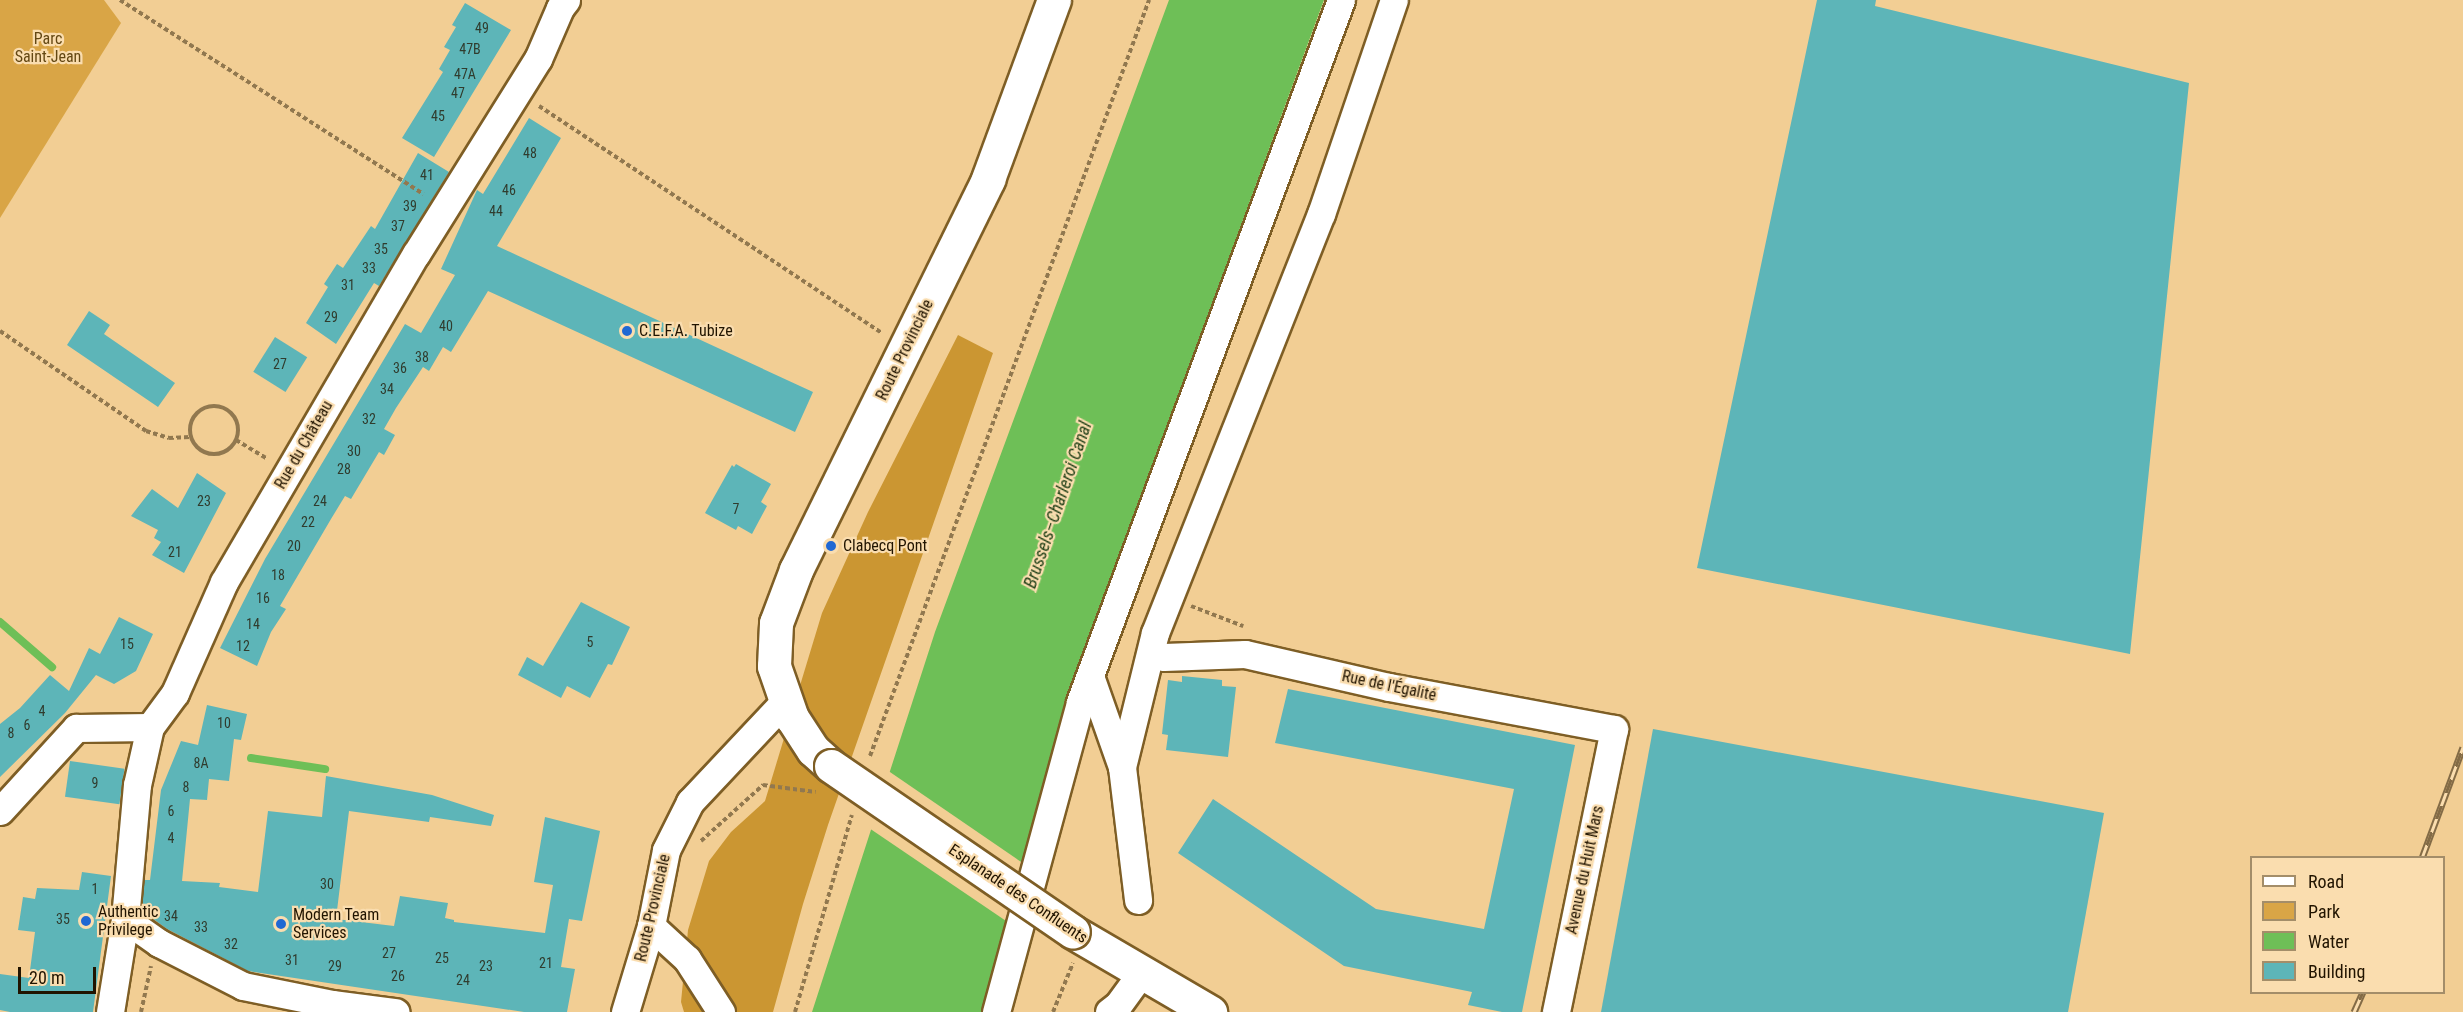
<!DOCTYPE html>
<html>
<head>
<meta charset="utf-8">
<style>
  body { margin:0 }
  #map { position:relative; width:2463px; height:1012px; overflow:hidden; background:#f2ce94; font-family:"Roboto Condensed",sans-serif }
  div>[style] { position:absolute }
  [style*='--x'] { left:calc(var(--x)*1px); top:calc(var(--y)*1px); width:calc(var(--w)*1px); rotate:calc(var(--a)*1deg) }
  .green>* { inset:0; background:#d9a546 }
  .forest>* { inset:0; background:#cb9632 }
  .water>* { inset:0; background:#6ebf57 }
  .pier>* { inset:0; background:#f2ce94 }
  .stream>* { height:8px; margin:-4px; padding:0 4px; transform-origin:4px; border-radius:4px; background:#6ebf57 }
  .building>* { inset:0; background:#5db5b8; transform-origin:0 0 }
  .path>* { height:4px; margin-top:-2px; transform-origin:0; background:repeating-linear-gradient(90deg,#91784f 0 4.5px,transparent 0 7.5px) }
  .path>.ring { margin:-2px; padding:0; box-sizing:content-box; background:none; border:4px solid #91784f; border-radius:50% }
  .roads { filter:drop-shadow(2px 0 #7e5e25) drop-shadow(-2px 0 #7e5e25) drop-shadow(0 2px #7e5e25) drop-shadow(0 -2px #7e5e25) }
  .minor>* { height:27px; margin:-13.5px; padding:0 13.5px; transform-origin:13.5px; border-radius:13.5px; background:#fff }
  .major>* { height:33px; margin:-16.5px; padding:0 16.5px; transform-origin:16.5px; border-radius:16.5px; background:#fff }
  .rail>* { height:7px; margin-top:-3.5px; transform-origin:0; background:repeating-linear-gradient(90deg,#faddaf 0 14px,#836b46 0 28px); box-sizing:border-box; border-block:2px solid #836b46 }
  .bridges { filter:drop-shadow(2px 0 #7e5e25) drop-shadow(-2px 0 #7e5e25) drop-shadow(0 2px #7e5e25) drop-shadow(0 -2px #7e5e25) }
  .major-bridge>* { height:33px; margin:-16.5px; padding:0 16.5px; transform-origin:16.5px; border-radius:16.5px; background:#fff }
  .dots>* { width:16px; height:16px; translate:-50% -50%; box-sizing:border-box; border:3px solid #faddaf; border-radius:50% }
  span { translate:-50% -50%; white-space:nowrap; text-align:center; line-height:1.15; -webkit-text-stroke:4.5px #faddaf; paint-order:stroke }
  .number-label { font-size:14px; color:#303c2e }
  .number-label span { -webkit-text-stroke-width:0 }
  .park-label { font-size:16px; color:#634713 }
  .poi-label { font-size:16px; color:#211400 }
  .left { translate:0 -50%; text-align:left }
  .street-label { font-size:16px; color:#211400 }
  .water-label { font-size:18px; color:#224118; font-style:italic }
  .legend { position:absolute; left:2250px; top:856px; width:195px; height:138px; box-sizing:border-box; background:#faddaf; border:2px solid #a38d69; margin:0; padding:8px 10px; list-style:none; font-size:18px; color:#211400 }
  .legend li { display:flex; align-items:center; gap:12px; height:30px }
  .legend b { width:30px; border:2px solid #a38d69 }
  .scale { position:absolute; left:18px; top:967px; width:78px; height:27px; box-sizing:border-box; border:3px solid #211400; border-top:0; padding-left:8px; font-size:18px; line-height:21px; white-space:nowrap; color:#211400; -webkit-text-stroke:4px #faddaf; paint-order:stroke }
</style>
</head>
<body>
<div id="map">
  <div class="green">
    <div style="clip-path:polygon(0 0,104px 0,121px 23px,0 218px)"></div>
  </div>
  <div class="forest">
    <div style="clip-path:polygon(958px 335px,993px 353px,828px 825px,803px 904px,773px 1012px,684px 1012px,681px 1002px,688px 930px,709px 861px,731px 832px,765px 801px,822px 613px,868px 512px)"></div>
  </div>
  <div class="water">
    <div style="clip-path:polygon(1169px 0,1324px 0,1068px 695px,987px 1012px,812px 1012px,935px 632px)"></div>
  </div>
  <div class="pier">
    <div style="clip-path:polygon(887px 770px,1027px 866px,1012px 925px,869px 828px)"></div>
  </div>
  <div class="stream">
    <div style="--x:0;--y:622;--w:69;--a:40.9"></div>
    <div style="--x:251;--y:758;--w:75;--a:8.5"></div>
  </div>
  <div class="building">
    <div style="clip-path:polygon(1817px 0,1876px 0,1875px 6px,2189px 83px,2130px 654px,1697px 568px)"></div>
    <div style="clip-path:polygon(465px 3px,511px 30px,434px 157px,402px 138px,443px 72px,439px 69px,450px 50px,444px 47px,456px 27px,452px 25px)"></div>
    <div style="clip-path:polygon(529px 118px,561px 138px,497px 246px,813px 392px,795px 432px,488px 291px,451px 352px,443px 347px,429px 371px,423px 367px,396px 408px,384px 429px,395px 435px,384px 455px,379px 452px,351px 499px,345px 496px,331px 519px,280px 606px,286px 609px,271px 632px,257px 666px,220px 648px,265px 559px,405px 324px,421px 333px,455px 275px,441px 269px,477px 190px,483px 194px)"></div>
    <div style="clip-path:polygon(418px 153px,449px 172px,379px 286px,374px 283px,336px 344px,306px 323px,328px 287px,324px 284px,337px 264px,343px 268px,371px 226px,375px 229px)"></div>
    <div style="clip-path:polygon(89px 311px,110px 325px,104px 334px,175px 383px,158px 407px,67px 345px)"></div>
    <div style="left:275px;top:337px;width:38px;height:41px;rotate:32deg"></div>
    <div style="clip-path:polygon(736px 464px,771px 484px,761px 502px,767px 506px,752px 534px,738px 526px,736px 530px,705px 513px,732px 465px,734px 467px)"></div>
    <div style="clip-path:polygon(197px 473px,226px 493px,184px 573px,152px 555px,161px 542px,154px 538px,158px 530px,131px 516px,152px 489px,178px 508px)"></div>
    <div style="clip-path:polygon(581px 602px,630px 627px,612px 665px,608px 664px,590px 698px,567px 686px,561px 698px,518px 675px,527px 657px,543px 666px)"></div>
    <div style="clip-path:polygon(119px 617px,153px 634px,136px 671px,114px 684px,96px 675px,65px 713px,0 777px,0 724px,20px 708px,50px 675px,69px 691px,89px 648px,100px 654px)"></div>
    <div style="clip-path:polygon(1182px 676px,1222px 680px,1222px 686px,1236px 687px,1228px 757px,1166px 750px,1168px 735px,1162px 734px,1168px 680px,1182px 682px)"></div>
    <div style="clip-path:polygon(1288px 689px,1575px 745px,1522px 1012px,1502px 1012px,1468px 1005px,1472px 992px,1344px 966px,1178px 853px,1213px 799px,1376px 909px,1484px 929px,1514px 789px,1275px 743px)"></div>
    <div style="clip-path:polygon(207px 705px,247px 714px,241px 740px,234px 739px,229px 781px,209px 779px,207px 800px,190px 799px,182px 881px,220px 883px,219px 887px,258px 892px,268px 811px,322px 817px,326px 776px,432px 795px,494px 815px,491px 826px,430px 817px,429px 822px,349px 811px,336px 919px,394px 926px,400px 896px,448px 903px,445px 918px,454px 920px,454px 922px,545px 933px,553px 885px,534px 882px,545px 817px,600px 831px,582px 921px,569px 919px,561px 967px,575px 969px,567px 1012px,524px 1012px,248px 971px,167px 929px,152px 918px,142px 902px,144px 880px,150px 880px,161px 790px,181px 741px,198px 745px)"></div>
    <div style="clip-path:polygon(1653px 729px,2104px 813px,2068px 1012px,1601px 1012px)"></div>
    <div style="left:70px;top:761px;width:55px;height:36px;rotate:8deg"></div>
    <div style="clip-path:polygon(82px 872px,111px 876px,93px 1012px,10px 1012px,0 1010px,0 974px,29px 978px,35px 932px,18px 930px,23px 897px,35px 899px,37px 888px,79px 890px)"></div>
  </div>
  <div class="path">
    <div style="--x:120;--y:0;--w:360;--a:32.6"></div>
    <div style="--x:539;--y:106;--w:410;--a:33.5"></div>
    <div style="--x:0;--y:331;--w:177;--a:34.4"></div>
    <div style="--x:146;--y:431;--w:24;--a:17"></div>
    <div style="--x:169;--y:438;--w:21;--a:-3"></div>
    <div class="ring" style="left:190px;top:406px;width:44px;height:44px"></div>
    <div style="--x:236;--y:440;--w:35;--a:31"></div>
    <div style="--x:1191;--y:606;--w:56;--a:21"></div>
    <div style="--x:870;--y:756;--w:806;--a:-69.74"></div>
    <div style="--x:701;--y:841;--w:84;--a:-42.1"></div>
    <div style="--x:763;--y:785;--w:53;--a:7.5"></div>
    <div style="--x:141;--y:1012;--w:47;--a:-77.7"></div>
    <div style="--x:795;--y:1012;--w:205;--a:-73.9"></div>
    <div style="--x:1053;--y:1012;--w:53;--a:-67.8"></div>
  </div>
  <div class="roads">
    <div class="minor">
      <div style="--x:1164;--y:657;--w:81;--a:-2.1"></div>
      <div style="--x:1245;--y:654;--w:148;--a:12.9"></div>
      <div style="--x:1389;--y:687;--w:229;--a:10.6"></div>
      <div style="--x:1614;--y:729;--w:289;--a:101.6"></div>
      <div style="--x:1090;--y:676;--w:96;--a:70.6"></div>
      <div style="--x:1122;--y:767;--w:134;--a:83.1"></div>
      <div style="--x:1122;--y:767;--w:138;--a:-76.2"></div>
      <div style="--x:1155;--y:633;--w:451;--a:-68.4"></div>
      <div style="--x:1321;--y:214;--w:226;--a:-71.2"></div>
      <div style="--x:0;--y:811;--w:113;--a:-47.5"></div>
      <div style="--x:76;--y:728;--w:74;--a:-0.8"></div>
      <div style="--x:125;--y:919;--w:42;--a:35.2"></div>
      <div style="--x:159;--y:943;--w:94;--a:27.1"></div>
      <div style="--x:243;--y:986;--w:91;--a:11.4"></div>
      <div style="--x:332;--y:1004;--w:64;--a:7.2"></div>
      <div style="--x:651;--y:926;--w:49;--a:42.5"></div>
      <div style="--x:687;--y:959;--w:63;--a:57.3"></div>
      <div style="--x:110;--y:1012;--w:94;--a:-80.8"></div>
      <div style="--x:125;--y:919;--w:135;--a:-84.9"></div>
      <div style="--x:137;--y:785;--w:59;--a:-77.4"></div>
      <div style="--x:150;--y:727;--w:42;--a:-53.7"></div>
      <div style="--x:175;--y:693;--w:121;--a:-66.2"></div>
      <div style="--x:224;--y:582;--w:380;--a:-59.7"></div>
      <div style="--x:416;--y:254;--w:230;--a:-58"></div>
      <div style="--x:538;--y:59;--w:56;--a:-66.7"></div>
      <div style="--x:560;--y:8;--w:10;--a:-53"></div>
      <div style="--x:625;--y:1012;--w:90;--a:-73.2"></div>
      <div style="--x:651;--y:926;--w:77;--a:-78.8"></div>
      <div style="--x:666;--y:850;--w:54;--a:-63.4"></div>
      <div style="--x:690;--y:802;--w:140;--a:-46.7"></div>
      <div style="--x:996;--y:1012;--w:321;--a:-74.8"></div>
      <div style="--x:1080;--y:702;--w:749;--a:-69.61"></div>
      <div style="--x:1109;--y:1012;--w:11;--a:-38"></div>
      <div style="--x:1118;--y:1005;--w:41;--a:-54"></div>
    </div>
    <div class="major">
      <div style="--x:831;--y:766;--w:24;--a:-138"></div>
      <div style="--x:813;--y:750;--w:38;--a:-123"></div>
      <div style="--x:792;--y:718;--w:55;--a:-109.1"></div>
      <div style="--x:774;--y:666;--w:43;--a:-87.3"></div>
      <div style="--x:776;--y:623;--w:57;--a:-69.3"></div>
      <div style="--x:796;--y:570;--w:436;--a:-63.8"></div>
      <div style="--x:988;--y:179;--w:191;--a:-69.8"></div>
      <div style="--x:1073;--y:932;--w:159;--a:30.3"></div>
    </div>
  </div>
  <div class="rail">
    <div style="--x:2422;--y:858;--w:118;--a:-69.7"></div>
    <div style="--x:2354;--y:1012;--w:22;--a:-66"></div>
  </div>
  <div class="bridges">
    <div class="major-bridge">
      <div style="--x:831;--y:766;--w:293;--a:34.4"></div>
    </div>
  </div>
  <div class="dots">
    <div style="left:627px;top:331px;background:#2068d3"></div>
    <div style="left:831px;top:546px;background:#2068d3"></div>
    <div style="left:86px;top:921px;background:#2068d3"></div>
    <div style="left:281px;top:924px;background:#2068d3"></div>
  </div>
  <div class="number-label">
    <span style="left:482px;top:28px">49</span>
    <span style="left:470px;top:49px">47B</span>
    <span style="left:465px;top:74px">47A</span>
    <span style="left:458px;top:93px">47</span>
    <span style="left:438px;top:116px">45</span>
    <span style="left:530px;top:153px">48</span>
    <span style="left:427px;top:175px">41</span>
    <span style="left:509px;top:190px">46</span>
    <span style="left:410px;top:206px">39</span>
    <span style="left:496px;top:211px">44</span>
    <span style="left:398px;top:226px">37</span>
    <span style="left:381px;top:249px">35</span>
    <span style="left:369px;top:268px">33</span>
    <span style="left:348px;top:285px">31</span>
    <span style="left:331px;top:317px">29</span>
    <span style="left:446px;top:326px">40</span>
    <span style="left:422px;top:357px">38</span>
    <span style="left:280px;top:364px">27</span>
    <span style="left:400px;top:368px">36</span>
    <span style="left:387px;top:389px">34</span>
    <span style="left:369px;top:419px">32</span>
    <span style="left:354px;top:451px">30</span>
    <span style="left:344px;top:469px">28</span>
    <span style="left:204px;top:501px">23</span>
    <span style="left:320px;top:501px">24</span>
    <span style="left:736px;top:509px">7</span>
    <span style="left:308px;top:522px">22</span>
    <span style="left:294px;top:546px">20</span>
    <span style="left:175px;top:552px">21</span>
    <span style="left:278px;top:575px">18</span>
    <span style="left:263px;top:598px">16</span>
    <span style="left:253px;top:624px">14</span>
    <span style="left:590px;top:642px">5</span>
    <span style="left:127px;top:644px">15</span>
    <span style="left:243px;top:646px">12</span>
    <span style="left:42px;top:711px">4</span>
    <span style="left:224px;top:723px">10</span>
    <span style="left:27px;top:725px">6</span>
    <span style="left:11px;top:733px">8</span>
    <span style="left:201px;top:763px">8A</span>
    <span style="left:95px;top:783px">9</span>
    <span style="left:186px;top:787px">8</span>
    <span style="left:171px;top:811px">6</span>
    <span style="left:171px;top:838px">4</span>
    <span style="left:327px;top:884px">30</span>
    <span style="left:95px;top:889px">1</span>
    <span style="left:171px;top:916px">34</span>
    <span style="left:63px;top:919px">35</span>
    <span style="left:201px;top:927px">33</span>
    <span style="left:231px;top:944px">32</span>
    <span style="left:389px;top:953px">27</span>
    <span style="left:442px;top:958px">25</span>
    <span style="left:292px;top:960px">31</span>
    <span style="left:546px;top:963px">21</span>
    <span style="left:335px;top:966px">29</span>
    <span style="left:486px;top:966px">23</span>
    <span style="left:398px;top:976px">26</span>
    <span style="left:463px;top:980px">24</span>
  </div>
  <div class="park-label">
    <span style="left:48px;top:48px">Parc<br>Saint-Jean</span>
  </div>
  <div class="poi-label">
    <span class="left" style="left:639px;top:331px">C.E.F.A. Tubize</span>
    <span class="left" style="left:843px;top:546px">Clabecq Pont</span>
    <span class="left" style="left:98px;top:921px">Authentic<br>Privilege</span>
    <span class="left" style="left:293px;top:924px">Modern Team<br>Services</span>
  </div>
  <div class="street-label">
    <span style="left:905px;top:350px;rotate:-64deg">Route Provinciale</span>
    <span style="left:304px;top:445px;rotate:-60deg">Rue du Château</span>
    <span style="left:1389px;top:686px;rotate:12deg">Rue de l'Égalité</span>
    <span style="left:1585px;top:870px;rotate:-78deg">Avenue du Huit Mars</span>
    <span style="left:1018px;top:894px;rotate:34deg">Esplanade des Confluents</span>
    <span style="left:653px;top:908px;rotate:-77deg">Route Provinciale</span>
  </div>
  <div class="water-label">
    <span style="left:1058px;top:505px;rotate:-71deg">Brussels–Charleroi Canal</span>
  </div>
  <ul class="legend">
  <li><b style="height:8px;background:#fff"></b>Road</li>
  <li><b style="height:16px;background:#d9a546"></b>Park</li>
  <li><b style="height:16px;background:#6ebf57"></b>Water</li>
  <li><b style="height:16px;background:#5db5b8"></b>Building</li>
  </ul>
  <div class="scale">20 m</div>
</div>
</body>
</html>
